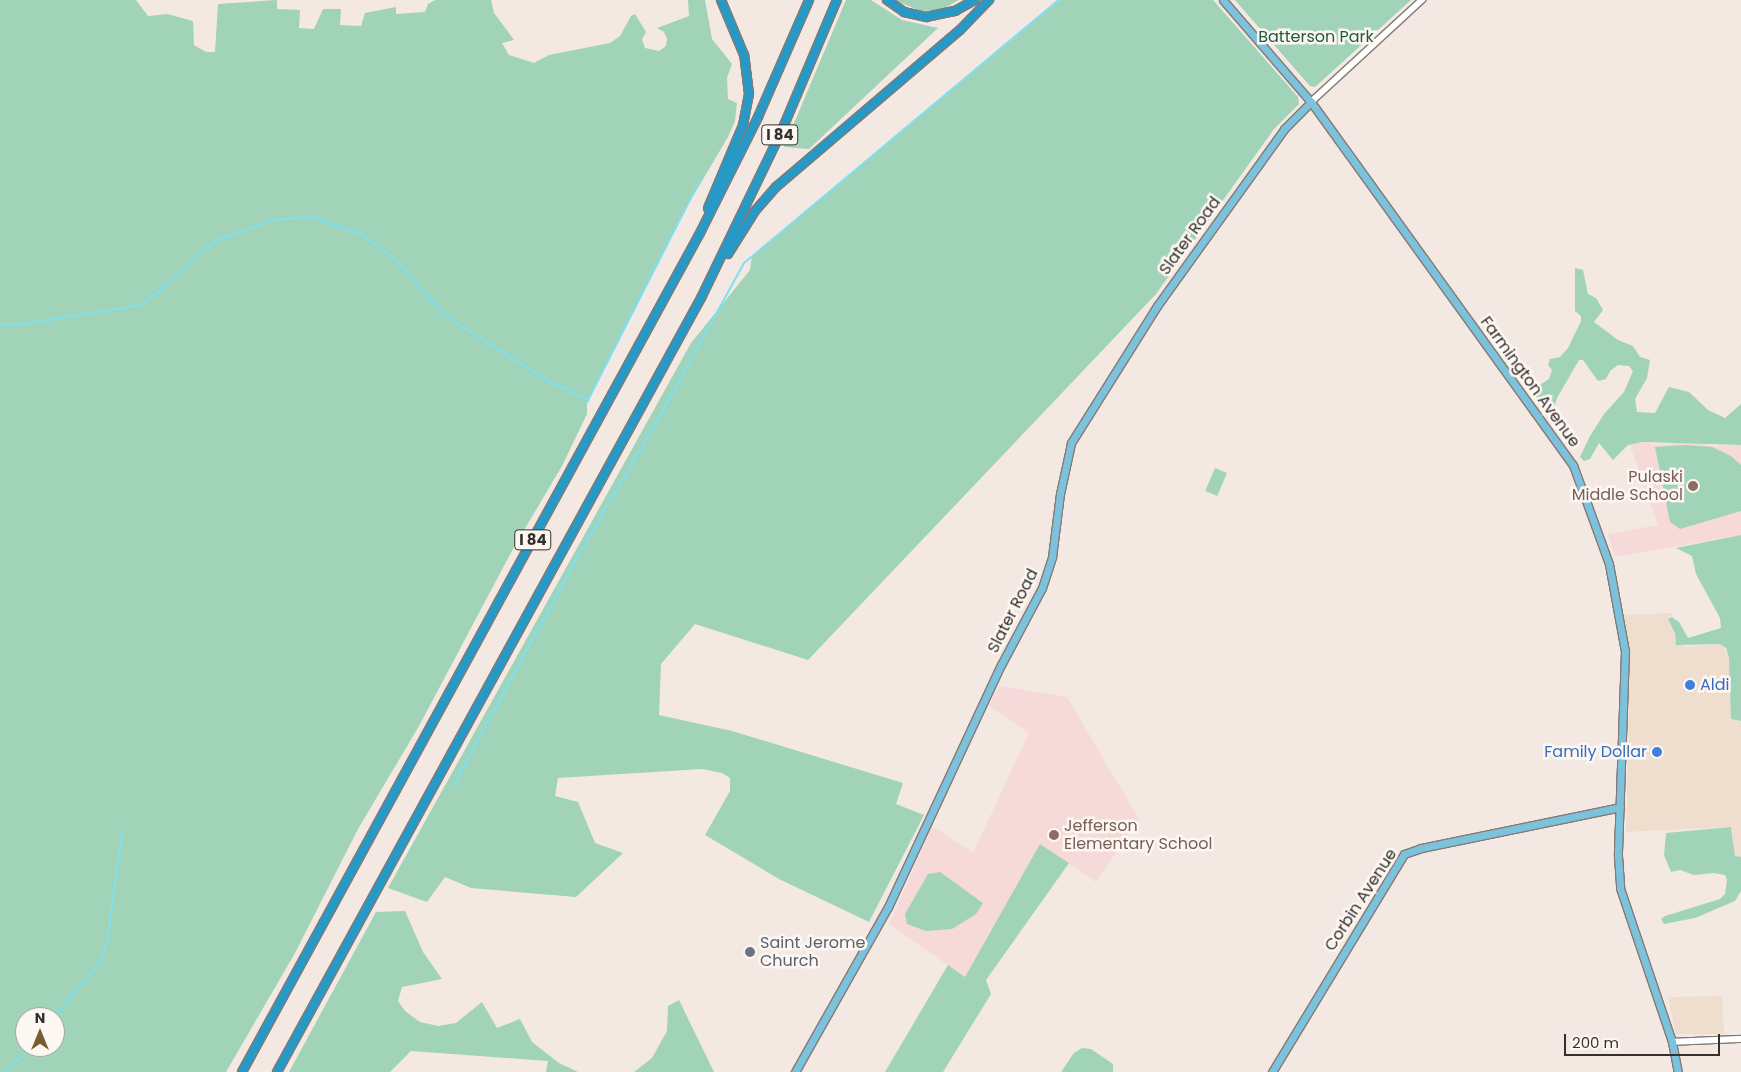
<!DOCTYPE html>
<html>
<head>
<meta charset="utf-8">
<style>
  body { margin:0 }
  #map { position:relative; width:1741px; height:1072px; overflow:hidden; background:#f3e9e2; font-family:Poppins,sans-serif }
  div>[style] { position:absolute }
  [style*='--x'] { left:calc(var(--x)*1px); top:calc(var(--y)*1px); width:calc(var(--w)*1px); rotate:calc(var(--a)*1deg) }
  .commercial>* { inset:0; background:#efdecd }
  .education>* { inset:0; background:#f5dad9 }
  .green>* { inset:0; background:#a0d3b7; transform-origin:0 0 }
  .stream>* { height:2px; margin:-1px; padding:0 1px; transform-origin:1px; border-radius:1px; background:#7de1f3 }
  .roads { filter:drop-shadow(1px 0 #847a74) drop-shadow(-1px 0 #847a74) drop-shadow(0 1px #847a74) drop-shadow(0 -1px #847a74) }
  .minor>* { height:5.5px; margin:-2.75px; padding:0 2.75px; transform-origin:2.75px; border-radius:2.75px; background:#fff }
  .major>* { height:7px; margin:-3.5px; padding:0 3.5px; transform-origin:3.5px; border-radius:3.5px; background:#7dc2dd }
  .highway>* { height:8px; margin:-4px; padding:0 4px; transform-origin:4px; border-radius:4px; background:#2799c6 }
  .dots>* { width:14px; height:14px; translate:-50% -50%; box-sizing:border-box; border:2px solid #fdf7f3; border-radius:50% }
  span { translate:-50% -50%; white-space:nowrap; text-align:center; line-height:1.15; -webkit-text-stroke:5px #fdf7f3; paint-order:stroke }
  .shield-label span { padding:1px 4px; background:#fdf7f3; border:1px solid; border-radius:4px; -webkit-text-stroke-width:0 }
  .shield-label { font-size:15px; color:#34302d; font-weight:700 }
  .park-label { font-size:16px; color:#205a3e }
  .street-label { font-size:16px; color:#34302d }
  .education-label { font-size:16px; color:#785e54 }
  .right { translate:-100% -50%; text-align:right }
  .left { translate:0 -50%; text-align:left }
  .shop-label { font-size:16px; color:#366cbe }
  .worship-label { font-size:16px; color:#5b616d }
  .north { position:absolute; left:15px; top:1007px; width:50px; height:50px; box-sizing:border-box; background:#fdf7f3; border:1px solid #ada7a4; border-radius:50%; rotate:0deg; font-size:14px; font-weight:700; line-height:20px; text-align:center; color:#34302d }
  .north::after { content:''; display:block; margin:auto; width:18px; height:22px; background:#775d2f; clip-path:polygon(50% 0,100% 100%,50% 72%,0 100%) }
  .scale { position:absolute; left:1564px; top:1034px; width:156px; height:22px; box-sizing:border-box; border:2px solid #34302d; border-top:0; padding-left:6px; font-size:15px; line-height:18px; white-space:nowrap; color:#34302d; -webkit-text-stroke:4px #fdf7f3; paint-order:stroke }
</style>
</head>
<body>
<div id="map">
  <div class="commercial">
    <div style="clip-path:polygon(1672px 613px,1668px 619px,1675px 633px,1675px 641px,1686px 647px,1722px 644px,1729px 658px,1736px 721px,1741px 721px,1741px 857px,1735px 856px,1732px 829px,1727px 827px,1626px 832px,1630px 652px,1624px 615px)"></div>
    <div style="clip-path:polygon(1722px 996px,1724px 1034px,1676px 1034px,1668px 997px)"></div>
  </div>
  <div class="education">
    <div style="clip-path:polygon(1687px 441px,1713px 446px,1741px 445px,1741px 535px,1615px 557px,1608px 534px,1658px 525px,1630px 445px,1642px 442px,1659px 445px)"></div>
    <div style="clip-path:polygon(999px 686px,1067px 697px,1139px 819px,1096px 882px,1041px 844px,965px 977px,889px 924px,932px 826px,973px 853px,1029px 733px,989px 706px)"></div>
  </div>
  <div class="green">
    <div style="clip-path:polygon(evenodd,0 0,136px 0,148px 16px,167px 14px,193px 21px,194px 45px,206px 52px,215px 52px,218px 4px,277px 0,277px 9px,300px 10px,299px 28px,314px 29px,323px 9px,341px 9px,340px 25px,361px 26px,365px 13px,396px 7px,396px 14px,425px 12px,428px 4px,435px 0,491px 0,494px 13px,514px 40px,502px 43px,509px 55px,534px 63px,549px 55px,610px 43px,620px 36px,631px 16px,635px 14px,646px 32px,642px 39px,645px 48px,659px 51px,666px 46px,667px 39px,664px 32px,657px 28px,689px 16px,688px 0,705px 0,712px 39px,732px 64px,727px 78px,728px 99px,737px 103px,735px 121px,728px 137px,680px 218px,587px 402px,587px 414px,562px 466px,514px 547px,419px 726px,358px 829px,295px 953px,226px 1072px,0 1072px,0 0,25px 1017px,55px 1017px,55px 1047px,25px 1047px,25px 1017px)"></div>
    <div style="clip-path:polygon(846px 0,871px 0,902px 20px,938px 28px,809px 149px,784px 147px)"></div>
    <div style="clip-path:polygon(894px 0,959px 0,941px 10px,921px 11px)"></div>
    <div style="clip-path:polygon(1060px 0,1213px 0,1298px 97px,1299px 104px,1274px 129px,1156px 294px,808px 660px,695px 624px,661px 664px,659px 715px,732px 731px,903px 783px,896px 804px,924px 815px,869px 922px,779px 879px,705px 835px,730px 791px,730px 778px,722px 773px,702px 769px,558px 778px,555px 796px,578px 802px,595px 843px,623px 853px,576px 897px,471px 888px,445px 877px,427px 902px,388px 888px,691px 343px,750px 270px,752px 256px)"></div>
    <div style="clip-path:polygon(1235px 0,1411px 0,1315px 87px,1310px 86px)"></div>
    <div style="clip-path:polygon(1575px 268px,1583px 270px,1588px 294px,1596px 298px,1603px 310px,1594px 322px,1618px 340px,1633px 346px,1640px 357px,1650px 360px,1647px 378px,1635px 399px,1637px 412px,1655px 413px,1669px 387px,1689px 392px,1708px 410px,1725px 418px,1741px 404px,1741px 445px,1642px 442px,1628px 445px,1613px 460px,1599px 443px,1590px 459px,1584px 461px,1580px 457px,1590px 436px,1604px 414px,1624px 392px,1633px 371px,1629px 366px,1618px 365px,1610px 371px,1606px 379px,1598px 381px,1583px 360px,1579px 360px,1557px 398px,1552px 414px,1532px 393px,1532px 390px,1549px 379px,1552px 370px,1548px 365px,1550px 359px,1560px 357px,1568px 348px,1581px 321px,1581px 316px,1575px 311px)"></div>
    <div style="clip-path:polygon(1686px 445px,1712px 447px,1731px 456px,1741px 465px,1741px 511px,1680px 529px,1670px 522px,1655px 447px)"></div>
    <div style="left:1215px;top:468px;width:13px;height:25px;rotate:23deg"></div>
    <div style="clip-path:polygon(1741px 535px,1741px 721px,1731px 719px,1729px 658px,1726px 648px,1720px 644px,1676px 645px,1675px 633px,1668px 619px,1672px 617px,1679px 622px,1688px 638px,1721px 628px,1720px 618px,1696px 574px,1692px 556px,1676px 548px)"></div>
    <div style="clip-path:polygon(1731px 827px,1735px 856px,1741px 857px,1741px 891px,1735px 901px,1695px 918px,1664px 924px,1661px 919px,1665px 916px,1720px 899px,1725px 894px,1727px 880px,1725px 875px,1714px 873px,1694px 875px,1680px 870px,1671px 872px,1664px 855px,1666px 833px)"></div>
    <div style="clip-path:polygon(1040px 844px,1069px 863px,986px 980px,991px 994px,943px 1072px,885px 1072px,948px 965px,965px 977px)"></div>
    <div style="clip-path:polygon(940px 872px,983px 903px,976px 914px,952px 929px,926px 931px,907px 924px,905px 914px,928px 874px)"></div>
    <div style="clip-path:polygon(405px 911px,423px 952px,442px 979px,402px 987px,398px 1001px,405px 1011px,420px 1022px,438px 1026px,456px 1023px,482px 1002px,497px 1028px,520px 1019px,532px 1042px,559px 1063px,578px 1072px,546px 1072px,548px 1061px,411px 1051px,390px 1072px,289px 1072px,376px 912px)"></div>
    <div style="clip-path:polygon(679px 1000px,714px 1072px,634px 1072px,652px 1058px,667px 1031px,668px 1006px)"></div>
    <div style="clip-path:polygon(1082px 1048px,1091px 1049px,1113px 1064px,1113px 1072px,1061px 1072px,1074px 1053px)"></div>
  </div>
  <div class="stream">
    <div style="--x:0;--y:324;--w:17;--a:3"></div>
    <div style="--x:17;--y:325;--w:125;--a:-9.2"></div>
    <div style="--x:140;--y:305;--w:21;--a:-35"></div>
    <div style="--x:157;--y:293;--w:58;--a:-43.6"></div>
    <div style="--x:199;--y:253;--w:24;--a:-33"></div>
    <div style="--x:219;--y:240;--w:57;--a:-20.7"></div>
    <div style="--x:272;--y:220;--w:40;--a:-4.3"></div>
    <div style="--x:312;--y:217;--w:52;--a:19.1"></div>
    <div style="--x:361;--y:234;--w:44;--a:36.6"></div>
    <div style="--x:396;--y:260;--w:73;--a:48.9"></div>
    <div style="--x:444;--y:315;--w:125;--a:32.3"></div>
    <div style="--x:550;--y:382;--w:43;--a:24.8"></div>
    <div style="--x:587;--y:402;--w:251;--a:-63"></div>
    <div style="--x:452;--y:788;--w:264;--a:-61.5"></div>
    <div style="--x:578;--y:556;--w:164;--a:-59.7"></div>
    <div style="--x:661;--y:414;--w:172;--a:-61.2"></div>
    <div style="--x:744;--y:263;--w:410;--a:-39.9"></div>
    <div style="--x:54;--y:1017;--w:71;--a:-49.6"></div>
    <div style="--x:100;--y:963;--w:22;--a:-72"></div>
    <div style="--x:107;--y:942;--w:112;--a:-82.3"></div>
    <div style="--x:2;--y:1072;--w:41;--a:-38"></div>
  </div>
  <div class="roads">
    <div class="minor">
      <div style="--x:1311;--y:102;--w:151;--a:-42.6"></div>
      <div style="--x:1672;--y:1042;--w:69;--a:-2.5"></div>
    </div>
    <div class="major">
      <div style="--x:1223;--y:0;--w:135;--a:49.2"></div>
      <div style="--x:1311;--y:102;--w:448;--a:54.2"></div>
      <div style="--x:1573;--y:465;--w:105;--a:70"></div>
      <div style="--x:1609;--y:564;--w:88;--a:79.6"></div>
      <div style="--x:1625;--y:651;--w:205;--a:92"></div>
      <div style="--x:1618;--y:856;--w:32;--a:86"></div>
      <div style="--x:1620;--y:888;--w:163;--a:71.3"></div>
      <div style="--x:1672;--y:1042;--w:31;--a:79"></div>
      <div style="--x:795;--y:1072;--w:189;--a:-60.6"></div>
      <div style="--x:888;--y:907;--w:267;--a:-65"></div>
      <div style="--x:1001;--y:665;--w:87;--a:-62"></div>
      <div style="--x:1042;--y:588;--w:33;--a:-72"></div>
      <div style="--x:1052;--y:557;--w:64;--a:-82.8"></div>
      <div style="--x:1060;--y:494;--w:52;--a:-77.8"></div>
      <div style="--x:1071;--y:443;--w:162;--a:-57.9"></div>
      <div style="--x:1157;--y:306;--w:218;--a:-54.3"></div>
      <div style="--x:1284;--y:129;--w:38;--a:-45"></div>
      <div style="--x:1272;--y:1072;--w:255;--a:-58.8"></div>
      <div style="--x:1404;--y:854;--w:18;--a:-19"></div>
      <div style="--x:1421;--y:848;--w:203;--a:-11.6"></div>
    </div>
    <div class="highway">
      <div style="--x:887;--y:0;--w:21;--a:35"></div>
      <div style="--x:904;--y:12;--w:23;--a:13"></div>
      <div style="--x:926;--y:17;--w:30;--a:-12"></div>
      <div style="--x:955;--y:11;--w:23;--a:-29"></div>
      <div style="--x:708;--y:208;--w:90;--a:-67.1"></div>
      <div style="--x:743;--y:125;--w:32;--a:-79"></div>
      <div style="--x:749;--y:94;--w:39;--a:-97"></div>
      <div style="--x:744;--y:55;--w:60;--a:-112.7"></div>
      <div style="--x:728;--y:254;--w:51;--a:-57.9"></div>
      <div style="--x:755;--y:211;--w:32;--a:-49"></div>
      <div style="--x:776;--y:187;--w:242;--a:-40.5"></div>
      <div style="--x:960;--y:30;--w:42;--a:-46"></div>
      <div style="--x:242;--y:1072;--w:956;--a:-61.37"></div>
      <div style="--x:700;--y:233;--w:130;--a:-63.4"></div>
      <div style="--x:758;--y:117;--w:128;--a:-66.4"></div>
      <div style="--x:277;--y:1072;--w:883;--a:-61.29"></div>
      <div style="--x:701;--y:298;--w:179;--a:-64.2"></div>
      <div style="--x:779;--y:137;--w:149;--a:-67.1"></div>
    </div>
  </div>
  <div class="dots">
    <div style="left:1693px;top:486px;background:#8d6e63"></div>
    <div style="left:1690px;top:685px;background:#3f7fe0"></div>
    <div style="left:1657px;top:752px;background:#3f7fe0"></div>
    <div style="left:1054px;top:835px;background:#8d6e63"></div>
    <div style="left:750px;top:952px;background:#6b7280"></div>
  </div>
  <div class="shield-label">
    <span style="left:780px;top:135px">I 84</span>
    <span style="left:533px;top:540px">I 84</span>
  </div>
  <div class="park-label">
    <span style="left:1316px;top:37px">Batterson Park</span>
  </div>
  <div class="street-label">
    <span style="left:1190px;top:236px;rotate:-54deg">Slater Road</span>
    <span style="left:1530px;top:382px;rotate:54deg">Farmington Avenue</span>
    <span style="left:1013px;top:611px;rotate:-63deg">Slater Road</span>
    <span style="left:1361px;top:900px;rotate:-57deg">Corbin Avenue</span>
  </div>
  <div class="education-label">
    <span class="right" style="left:1683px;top:486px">Pulaski<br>Middle School</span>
    <span class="left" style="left:1064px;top:835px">Jefferson<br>Elementary School</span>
  </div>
  <div class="shop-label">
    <span class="left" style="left:1700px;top:685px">Aldi</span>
    <span class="right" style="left:1647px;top:752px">Family Dollar</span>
  </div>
  <div class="worship-label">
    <span class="left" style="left:760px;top:952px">Saint Jerome<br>Church</span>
  </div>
  <div class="north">N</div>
  <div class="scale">200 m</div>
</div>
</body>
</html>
